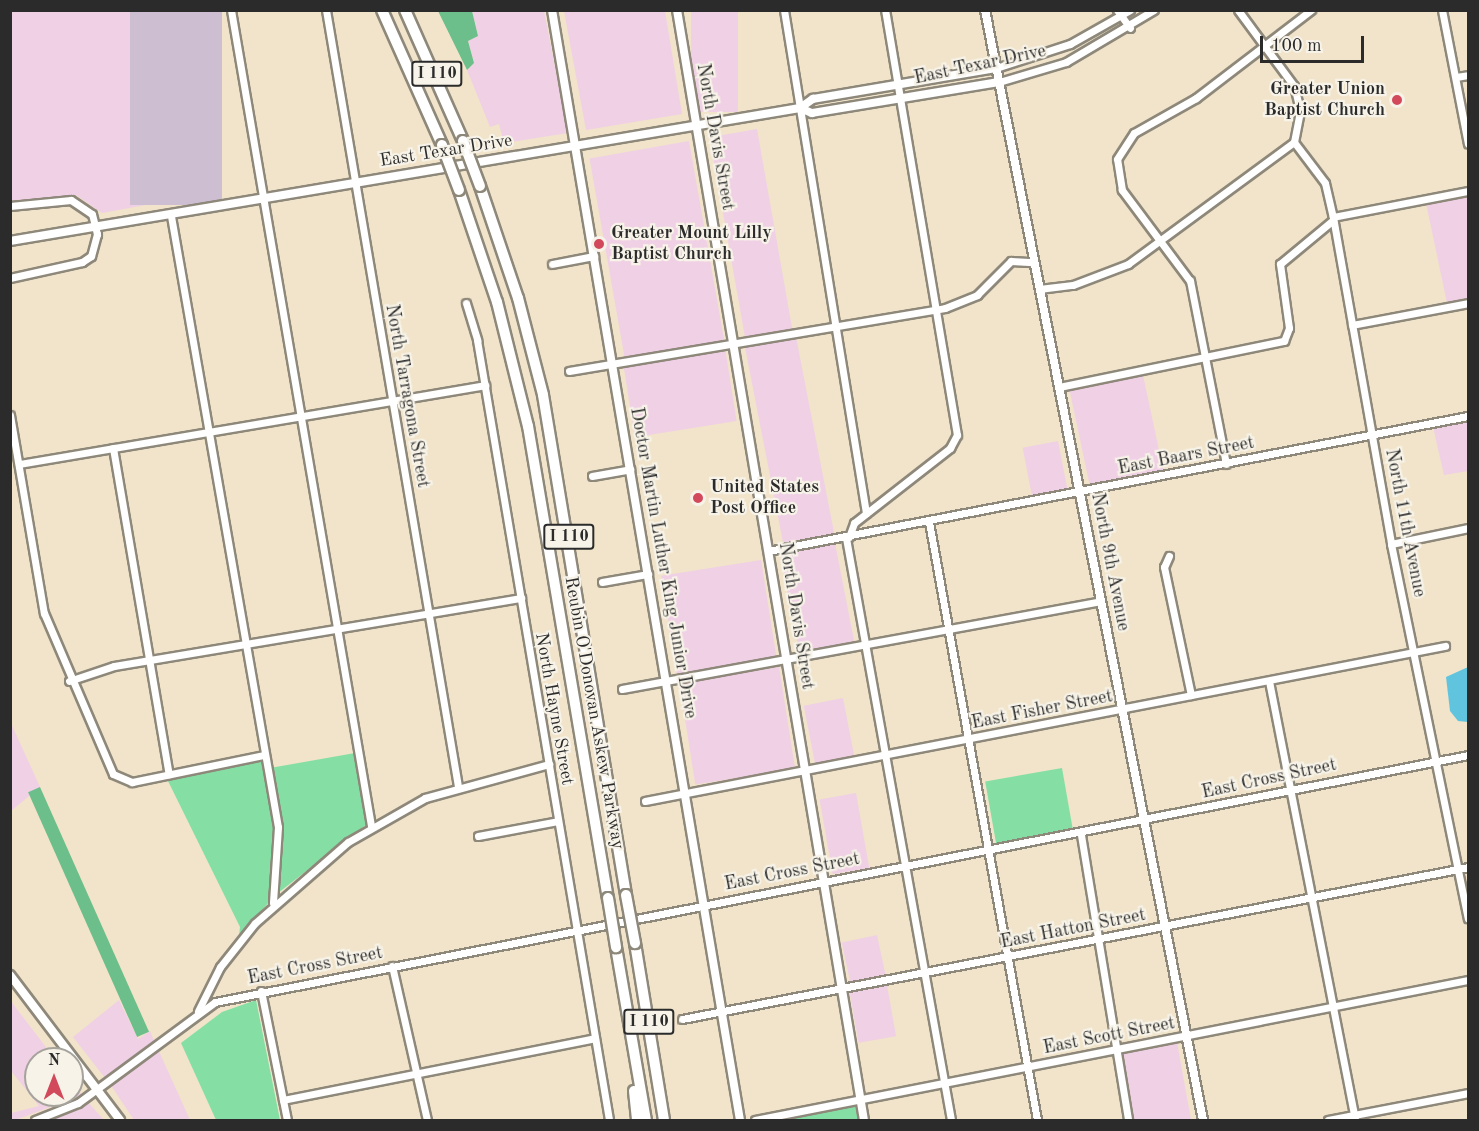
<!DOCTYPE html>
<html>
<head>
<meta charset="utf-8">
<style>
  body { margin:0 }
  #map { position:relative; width:1479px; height:1131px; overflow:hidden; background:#f1e4ca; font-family:"Old Standard TT",serif }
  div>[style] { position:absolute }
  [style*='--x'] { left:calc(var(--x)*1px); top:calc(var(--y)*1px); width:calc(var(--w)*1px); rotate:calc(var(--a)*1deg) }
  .built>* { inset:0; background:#f0d0e5; transform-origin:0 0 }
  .industrial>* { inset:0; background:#cebed2; transform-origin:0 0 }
  .green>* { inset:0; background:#85dfa5; transform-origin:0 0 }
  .forest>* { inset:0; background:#6cbe8a; transform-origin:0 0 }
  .water>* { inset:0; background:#61c4df }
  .roads { filter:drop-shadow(2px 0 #8e887a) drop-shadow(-2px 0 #8e887a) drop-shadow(0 2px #8e887a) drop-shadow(0 -2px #8e887a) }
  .minor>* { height:7px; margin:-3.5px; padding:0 3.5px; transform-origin:3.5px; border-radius:3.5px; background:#fff }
  .major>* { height:8px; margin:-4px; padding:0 4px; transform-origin:4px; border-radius:4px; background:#fff }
  .highway>* { height:10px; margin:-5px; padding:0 5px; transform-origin:5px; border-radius:5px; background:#fff }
  .bridges { filter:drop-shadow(2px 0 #8e887a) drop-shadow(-2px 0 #8e887a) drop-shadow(0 2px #8e887a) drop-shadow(0 -2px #8e887a) }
  .highway-bridge>* { height:10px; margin:-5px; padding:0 5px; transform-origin:5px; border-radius:5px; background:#fff }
  .dots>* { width:16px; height:16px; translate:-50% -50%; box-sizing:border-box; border:3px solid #f7f3e8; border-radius:50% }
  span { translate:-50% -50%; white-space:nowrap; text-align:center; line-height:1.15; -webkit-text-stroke:4.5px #f7f3e8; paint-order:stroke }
  .shield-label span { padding:2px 4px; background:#f7f3e8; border:2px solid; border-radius:4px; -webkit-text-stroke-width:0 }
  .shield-label { font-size:16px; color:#2b2b2b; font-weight:700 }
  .street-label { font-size:18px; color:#2b2b2b }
  .poi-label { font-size:18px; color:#2b2b2b; font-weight:700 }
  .right { translate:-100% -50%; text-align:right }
  .left { translate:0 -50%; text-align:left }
  .frame { position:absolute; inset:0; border:12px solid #2b2b2b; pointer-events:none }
  .north { position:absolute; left:24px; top:1047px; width:60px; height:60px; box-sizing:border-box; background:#f7f3e8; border:2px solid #a5a39c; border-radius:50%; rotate:0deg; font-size:16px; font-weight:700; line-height:24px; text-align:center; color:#2b2b2b }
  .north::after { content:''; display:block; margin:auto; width:21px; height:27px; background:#d1495b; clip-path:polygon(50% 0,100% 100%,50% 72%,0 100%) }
  .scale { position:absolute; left:1260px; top:36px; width:104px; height:27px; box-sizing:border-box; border:3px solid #2b2b2b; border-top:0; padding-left:8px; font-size:18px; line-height:21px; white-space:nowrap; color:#2b2b2b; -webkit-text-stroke:4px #f7f3e8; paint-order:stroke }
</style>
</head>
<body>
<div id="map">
  <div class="built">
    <div style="clip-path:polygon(11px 11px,130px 11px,162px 202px,102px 213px,76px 195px,11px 201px)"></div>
    <div style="clip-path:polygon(472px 11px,544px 11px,568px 133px,504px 143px,499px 124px,490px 127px,467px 70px,474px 63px,468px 41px,478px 36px)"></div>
    <div style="clip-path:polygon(564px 11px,665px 11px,682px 114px,586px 130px)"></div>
    <div style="left:691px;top:11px;width:47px;height:101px"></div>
    <div style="left:757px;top:129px;width:203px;height:48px;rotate:80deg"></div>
    <div style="left:689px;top:141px;width:203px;height:101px;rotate:80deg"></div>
    <div style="clip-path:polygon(1468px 195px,1468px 299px,1447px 303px,1426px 203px)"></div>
    <div style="left:796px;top:337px;width:203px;height:52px;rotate:79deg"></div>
    <div style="left:725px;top:348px;width:74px;height:103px;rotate:81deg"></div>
    <div style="left:1143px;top:375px;width:99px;height:75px;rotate:78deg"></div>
    <div style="clip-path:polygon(1468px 420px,1468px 471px,1444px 475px,1433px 427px)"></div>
    <div style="left:1058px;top:441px;width:51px;height:36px;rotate:79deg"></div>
    <div style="left:835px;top:543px;width:103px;height:56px;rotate:79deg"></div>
    <div style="left:761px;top:560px;width:100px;height:101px;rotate:81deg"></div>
    <div style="left:779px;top:667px;width:103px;height:101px;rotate:81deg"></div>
    <div style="left:843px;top:698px;width:60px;height:40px;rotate:79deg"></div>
    <div style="clip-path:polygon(10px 721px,40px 787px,11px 811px,10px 811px)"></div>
    <div style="left:856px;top:793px;width:76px;height:37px;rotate:80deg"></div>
    <div style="left:877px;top:935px;width:43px;height:36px;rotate:78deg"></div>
    <div style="left:887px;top:985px;width:52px;height:38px;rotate:80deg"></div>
    <div style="clip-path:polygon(10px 1000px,55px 1059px,36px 1059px,36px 1095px,72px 1095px,72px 1082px,82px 1095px,18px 1119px,11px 1119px,11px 1113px,39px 1106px,11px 1071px)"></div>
    <div style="clip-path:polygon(119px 1000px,138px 1039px,150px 1031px,154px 1041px,105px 1078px,73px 1037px)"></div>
    <div style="clip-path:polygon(1177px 1042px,1191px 1120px,1132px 1120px,1121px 1053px)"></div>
    <div style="clip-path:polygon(158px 1049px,190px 1120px,134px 1120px,110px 1084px)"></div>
    <div style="clip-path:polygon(87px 1101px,104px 1120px,52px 1120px,67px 1113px)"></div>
  </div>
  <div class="industrial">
    <div style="left:130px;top:11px;width:92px;height:194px"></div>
  </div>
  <div class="green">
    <div style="clip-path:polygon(355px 753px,367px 824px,278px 893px,282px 845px,270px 768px)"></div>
    <div style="clip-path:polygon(261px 759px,274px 827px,273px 885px,270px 901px,239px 936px,240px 927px,167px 779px)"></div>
    <div style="left:1062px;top:768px;width:63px;height:78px;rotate:80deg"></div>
    <div style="clip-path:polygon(256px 1000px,280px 1120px,216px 1120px,181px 1043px,222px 1012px)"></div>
    <div style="clip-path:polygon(855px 1105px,858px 1120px,782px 1120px)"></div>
  </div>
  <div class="forest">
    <div style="clip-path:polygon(438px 11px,472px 11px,478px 36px,468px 41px,474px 63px,467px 70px)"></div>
    <div style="left:40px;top:787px;width:268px;height:13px;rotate:66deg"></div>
  </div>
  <div class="water">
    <div style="clip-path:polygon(1468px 667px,1468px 722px,1458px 721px,1450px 711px,1446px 677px)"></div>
  </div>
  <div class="roads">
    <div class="minor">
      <div style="--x:231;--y:10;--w:828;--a:80.26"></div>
      <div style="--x:326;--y:10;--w:787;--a:80.35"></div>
      <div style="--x:784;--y:10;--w:510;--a:80.74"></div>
      <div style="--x:1117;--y:10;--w:22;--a:54"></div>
      <div style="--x:1442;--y:10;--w:136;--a:79"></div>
      <div style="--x:996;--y:68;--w:78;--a:-18"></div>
      <div style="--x:1070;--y:44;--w:69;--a:-29.5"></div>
      <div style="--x:1456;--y:77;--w:12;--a:-9"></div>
      <div style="--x:999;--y:82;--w:70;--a:-16.6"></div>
      <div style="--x:1066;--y:62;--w:102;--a:-30.6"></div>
      <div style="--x:1294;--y:142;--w:51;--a:52.9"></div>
      <div style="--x:1325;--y:183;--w:35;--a:77"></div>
      <div style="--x:1333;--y:217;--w:332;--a:79.9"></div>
      <div style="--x:1391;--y:544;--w:382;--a:78.4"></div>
      <div style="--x:10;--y:206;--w:61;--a:-5.6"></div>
      <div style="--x:71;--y:200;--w:25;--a:34"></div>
      <div style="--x:92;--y:214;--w:21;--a:76"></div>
      <div style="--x:97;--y:234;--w:23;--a:105"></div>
      <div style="--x:91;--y:256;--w:11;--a:146"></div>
      <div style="--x:82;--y:262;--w:74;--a:167.5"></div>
      <div style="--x:171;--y:216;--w:620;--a:80.07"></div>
      <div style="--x:278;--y:827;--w:76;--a:93.8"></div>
      <div style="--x:1333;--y:217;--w:137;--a:-10.9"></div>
      <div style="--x:552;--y:264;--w:43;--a:-10.8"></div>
      <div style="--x:1039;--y:289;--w:34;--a:-7"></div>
      <div style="--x:1073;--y:285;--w:59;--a:-20.9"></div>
      <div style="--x:1128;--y:264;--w:206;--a:-36.3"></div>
      <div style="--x:1294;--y:142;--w:33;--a:-79"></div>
      <div style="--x:1300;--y:110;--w:25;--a:-104"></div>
      <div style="--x:1294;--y:86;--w:94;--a:-126.4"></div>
      <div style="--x:466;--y:303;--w:39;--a:73"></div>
      <div style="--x:477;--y:340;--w:791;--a:80.39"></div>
      <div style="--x:1352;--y:325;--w:118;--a:-10.7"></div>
      <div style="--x:569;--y:371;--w:381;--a:-9.5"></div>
      <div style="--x:945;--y:308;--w:35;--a:-22"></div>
      <div style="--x:977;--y:295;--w:48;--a:-45"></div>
      <div style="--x:1011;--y:261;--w:22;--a:3"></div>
      <div style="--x:1059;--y:387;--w:230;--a:-11.6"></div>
      <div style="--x:1284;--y:341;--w:14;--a:-69"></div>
      <div style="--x:1289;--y:328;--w:65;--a:-98"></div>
      <div style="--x:1280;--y:264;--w:67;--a:-39.6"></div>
      <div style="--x:10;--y:415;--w:201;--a:80.3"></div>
      <div style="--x:44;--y:613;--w:175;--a:66.8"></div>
      <div style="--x:113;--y:774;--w:21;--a:23"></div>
      <div style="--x:132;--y:782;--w:134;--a:-11.6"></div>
      <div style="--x:113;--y:448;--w:331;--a:80.3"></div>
      <div style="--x:19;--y:464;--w:473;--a:-9.6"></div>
      <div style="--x:1226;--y:464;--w:187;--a:-101.1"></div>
      <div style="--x:1190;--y:281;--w:114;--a:-126.8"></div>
      <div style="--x:1122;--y:190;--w:31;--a:-99"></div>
      <div style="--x:1117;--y:159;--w:31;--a:-57"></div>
      <div style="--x:1134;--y:133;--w:71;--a:-29.4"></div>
      <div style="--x:1196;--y:98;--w:145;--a:-37.4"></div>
      <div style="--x:592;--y:476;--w:39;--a:-10"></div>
      <div style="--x:929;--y:522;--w:608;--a:79.76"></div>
      <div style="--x:849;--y:537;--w:15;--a:-70"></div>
      <div style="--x:854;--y:523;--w:122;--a:-38"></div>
      <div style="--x:950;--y:448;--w:15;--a:-62"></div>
      <div style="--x:957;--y:435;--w:431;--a:-99.6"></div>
      <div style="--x:846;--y:538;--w:591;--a:79.77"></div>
      <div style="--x:1391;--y:544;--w:79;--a:-11.7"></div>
      <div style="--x:768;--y:551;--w:713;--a:-10.92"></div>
      <div style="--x:1169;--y:556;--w:12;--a:114"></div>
      <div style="--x:1164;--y:567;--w:131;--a:78.1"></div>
      <div style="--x:602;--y:582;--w:47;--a:-9.9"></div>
      <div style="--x:69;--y:681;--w:47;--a:-18.4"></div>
      <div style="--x:114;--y:666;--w:413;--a:-9.5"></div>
      <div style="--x:1269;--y:681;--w:447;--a:78.9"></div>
      <div style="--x:622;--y:689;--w:487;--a:-10.4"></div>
      <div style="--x:645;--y:801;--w:815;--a:-10.97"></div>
      <div style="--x:1081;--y:835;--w:289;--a:80.6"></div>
      <div style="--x:478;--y:836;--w:81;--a:-10.6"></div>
      <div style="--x:392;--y:966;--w:158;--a:77.2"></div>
      <div style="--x:261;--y:991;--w:132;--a:78.6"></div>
      <div style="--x:198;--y:1011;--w:49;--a:-63.4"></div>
      <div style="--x:220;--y:967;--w:56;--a:-51.5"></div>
      <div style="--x:255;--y:923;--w:123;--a:-41.1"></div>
      <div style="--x:348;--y:842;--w:89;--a:-29.7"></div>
      <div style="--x:425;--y:798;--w:129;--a:-15.3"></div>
      <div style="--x:682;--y:1019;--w:801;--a:-10.94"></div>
      <div style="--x:283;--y:1100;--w:318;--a:-11.2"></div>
      <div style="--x:35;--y:1120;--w:46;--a:-21.6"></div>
      <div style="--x:78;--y:1103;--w:170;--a:-36.4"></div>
      <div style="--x:215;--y:1002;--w:1277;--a:-11.15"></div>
      <div style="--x:755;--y:1120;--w:727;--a:-11.11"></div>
      <div style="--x:1328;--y:1120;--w:143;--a:-10.9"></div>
    </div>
    <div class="major">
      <div style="--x:552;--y:10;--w:1126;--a:80.39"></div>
      <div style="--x:677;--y:10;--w:1126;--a:80.44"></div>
      <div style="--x:985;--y:10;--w:1131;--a:78.89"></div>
      <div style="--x:800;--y:108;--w:13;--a:23"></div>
      <div style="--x:812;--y:113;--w:190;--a:-9.4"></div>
      <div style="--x:10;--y:241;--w:801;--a:-9.56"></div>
      <div style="--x:800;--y:108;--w:16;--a:-35"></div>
      <div style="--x:813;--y:99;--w:186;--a:-9.6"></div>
      <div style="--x:10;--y:975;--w:182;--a:52.8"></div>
    </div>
    <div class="highway">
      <div style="--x:382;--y:10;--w:148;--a:66"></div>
      <div style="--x:405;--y:10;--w:143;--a:66.1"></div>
      <div style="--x:480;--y:186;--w:118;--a:71.3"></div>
      <div style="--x:518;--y:298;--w:100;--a:75.5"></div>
      <div style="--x:543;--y:395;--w:507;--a:80.57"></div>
      <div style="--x:459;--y:190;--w:118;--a:71.3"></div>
      <div style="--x:497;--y:302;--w:128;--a:76"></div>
      <div style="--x:528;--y:426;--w:479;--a:80.4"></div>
      <div style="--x:635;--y:943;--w:179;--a:80.7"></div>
      <div style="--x:616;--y:947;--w:176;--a:80.2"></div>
      <div style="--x:634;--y:1091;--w:29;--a:84"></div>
    </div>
  </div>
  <div class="bridges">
    <div class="highway-bridge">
      <div style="--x:463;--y:141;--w:48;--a:69.3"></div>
      <div style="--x:442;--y:145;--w:48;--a:69.3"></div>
      <div style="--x:626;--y:895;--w:49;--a:79.4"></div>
      <div style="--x:608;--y:898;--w:50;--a:80.7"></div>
    </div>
  </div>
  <div class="dots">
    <div style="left:1397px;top:100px;background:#d1495b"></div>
    <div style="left:599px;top:244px;background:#d1495b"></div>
    <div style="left:698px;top:498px;background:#d1495b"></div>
  </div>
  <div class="shield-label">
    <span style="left:437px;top:74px">I 110</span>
    <span style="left:569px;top:537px">I 110</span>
    <span style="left:649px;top:1022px">I 110</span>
  </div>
  <div class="street-label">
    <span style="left:980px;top:65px;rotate:-12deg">East Texar Drive</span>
    <span style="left:715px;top:137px;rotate:80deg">North Davis Street</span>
    <span style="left:446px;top:151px;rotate:-9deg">East Texar Drive</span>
    <span style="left:407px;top:396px;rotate:80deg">North Tarragona Street</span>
    <span style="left:1186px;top:456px;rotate:-11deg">East Baars Street</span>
    <span style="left:1405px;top:523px;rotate:79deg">North 11th Avenue</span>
    <span style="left:1110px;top:562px;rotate:79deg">North 9th Avenue</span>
    <span style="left:663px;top:563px;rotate:80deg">Doctor Martin Luther King Junior Drive</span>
    <span style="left:796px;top:616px;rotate:81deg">North Davis Street</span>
    <span style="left:554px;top:709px;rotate:80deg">North Hayne Street</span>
    <span style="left:1042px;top:710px;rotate:-11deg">East Fisher Street</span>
    <span style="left:594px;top:713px;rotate:80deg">Reubin O'Donovan Askew Parkway</span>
    <span style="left:1269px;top:779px;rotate:-12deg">East Cross Street</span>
    <span style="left:792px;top:872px;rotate:-11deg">East Cross Street</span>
    <span style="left:1073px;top:929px;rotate:-11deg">East Hatton Street</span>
    <span style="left:315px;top:966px;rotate:-11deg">East Cross Street</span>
    <span style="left:1109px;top:1036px;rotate:-11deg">East Scott Street</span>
  </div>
  <div class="poi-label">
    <span class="right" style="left:1385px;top:100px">Greater Union<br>Baptist Church</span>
    <span class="left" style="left:611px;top:244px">Greater Mount Lilly<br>Baptist Church</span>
    <span class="left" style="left:710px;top:498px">United States<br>Post Office</span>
  </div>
  <div class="frame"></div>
  <div class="north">N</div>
  <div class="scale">100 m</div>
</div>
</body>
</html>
